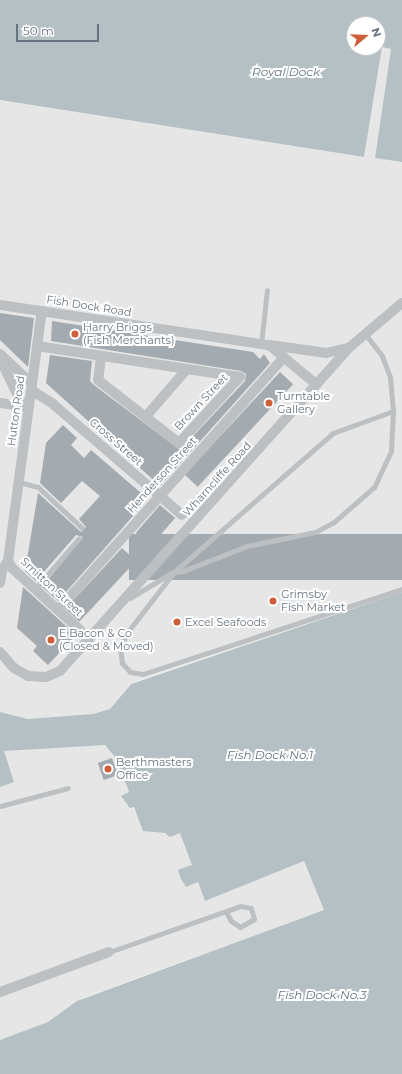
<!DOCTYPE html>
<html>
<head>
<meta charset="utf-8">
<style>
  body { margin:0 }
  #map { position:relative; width:402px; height:1074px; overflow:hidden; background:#f4f5f1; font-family:Montserrat,sans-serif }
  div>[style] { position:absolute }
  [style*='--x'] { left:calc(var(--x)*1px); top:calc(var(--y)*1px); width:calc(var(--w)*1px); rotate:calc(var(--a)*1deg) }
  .built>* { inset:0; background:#e5e6e5 }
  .water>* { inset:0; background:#b5c0c4 }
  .building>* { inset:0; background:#a4abb0; transform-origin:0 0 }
  .service>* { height:5px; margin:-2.5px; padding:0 2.5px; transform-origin:2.5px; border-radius:2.5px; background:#bcc0c3 }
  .minor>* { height:10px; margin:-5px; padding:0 5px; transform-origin:5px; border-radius:5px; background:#bcc0c3 }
  .dots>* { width:11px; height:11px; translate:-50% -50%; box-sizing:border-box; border:2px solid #fff; border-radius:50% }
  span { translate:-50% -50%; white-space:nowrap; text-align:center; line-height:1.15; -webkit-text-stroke:4px #fff; paint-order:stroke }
  .street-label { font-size:11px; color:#67747f }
  .poi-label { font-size:11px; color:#67747f }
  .left { translate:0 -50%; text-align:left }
  .water-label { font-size:12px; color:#63757c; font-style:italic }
  .north { position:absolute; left:346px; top:16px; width:40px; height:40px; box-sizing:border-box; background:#fff; border:1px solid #c2c7cc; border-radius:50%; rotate:71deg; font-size:11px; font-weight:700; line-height:16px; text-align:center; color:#67747f }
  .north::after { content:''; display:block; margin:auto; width:14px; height:18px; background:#cf5d37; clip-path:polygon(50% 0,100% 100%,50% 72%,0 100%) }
  .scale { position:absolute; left:16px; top:24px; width:83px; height:18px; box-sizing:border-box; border:2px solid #67747f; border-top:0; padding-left:5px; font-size:12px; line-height:14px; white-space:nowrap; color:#67747f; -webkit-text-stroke:3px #fff; paint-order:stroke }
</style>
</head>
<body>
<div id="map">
  <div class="built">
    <div style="clip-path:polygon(382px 47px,391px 49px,375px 158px,402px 162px,402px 592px,131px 683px,110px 709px,93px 714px,28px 719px,0 712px,0 100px,364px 157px)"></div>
    <div style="clip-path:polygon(97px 743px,111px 749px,116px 758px,129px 793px,121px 796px,155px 831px,169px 835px,180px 832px,205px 901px,304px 861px,324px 910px,83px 998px,49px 1022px,0 1040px,0 787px,14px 782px,3px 751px)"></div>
  </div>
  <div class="water">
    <div style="clip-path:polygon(evenodd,0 0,402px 0,402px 162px,375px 158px,391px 49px,382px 47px,364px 157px,0 100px,0 0,354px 24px,378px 24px,378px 48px,354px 48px,354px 24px)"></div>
    <div style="clip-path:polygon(402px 592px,402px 1074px,0 1074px,0 1040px,48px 1022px,77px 1001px,324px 910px,304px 861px,205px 901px,198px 882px,186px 887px,181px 879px,178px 870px,192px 865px,180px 833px,170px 837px,165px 833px,143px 831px,134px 807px,130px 808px,121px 796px,129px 792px,116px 758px,105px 745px,4px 751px,14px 782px,0 787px,0 712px,28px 719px,93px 714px,110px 709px,131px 684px)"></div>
  </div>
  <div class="building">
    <div style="clip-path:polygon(0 313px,34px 318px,28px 367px,0 340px)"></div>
    <div style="clip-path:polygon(52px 321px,253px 352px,260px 359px,264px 354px,270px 363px,160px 486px,46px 383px,50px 355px,92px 361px,90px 381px,94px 385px,180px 450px,245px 381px,246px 374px,241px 371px,51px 341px)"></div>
    <div style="left:280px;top:372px;width:18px;height:140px;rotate:43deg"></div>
    <div style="clip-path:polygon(63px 425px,77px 438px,71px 445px,84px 458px,91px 450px,148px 499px,58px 601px,42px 587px,83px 537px,76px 535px,36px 581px,25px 571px,38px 493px,81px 532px,86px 527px,79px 519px,100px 496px,82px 481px,61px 503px,40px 483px,46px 443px)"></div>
    <div style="left:160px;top:505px;width:20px;height:37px;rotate:41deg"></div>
    <div style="left:402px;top:534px;width:46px;height:273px;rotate:90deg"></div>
    <div style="left:122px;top:548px;width:19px;height:83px;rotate:43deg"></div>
    <div style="clip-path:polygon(23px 587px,76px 635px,48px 665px,33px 651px,37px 646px,17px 628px)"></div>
    <div style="left:112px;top:758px;width:18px;height:15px;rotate:71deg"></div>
  </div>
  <div class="service">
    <div style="--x:365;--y:334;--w:28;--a:52"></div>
    <div style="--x:382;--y:356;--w:22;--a:69"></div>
    <div style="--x:390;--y:377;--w:34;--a:85"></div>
    <div style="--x:393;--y:411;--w:40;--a:92.9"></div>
    <div style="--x:391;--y:451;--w:40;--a:115"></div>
    <div style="--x:374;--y:487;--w:53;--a:138.8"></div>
    <div style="--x:334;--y:522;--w:21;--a:152"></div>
    <div style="--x:315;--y:532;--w:69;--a:168.4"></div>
    <div style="--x:247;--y:546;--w:69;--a:158.7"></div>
    <div style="--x:183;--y:571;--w:9;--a:174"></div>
    <div style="--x:174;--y:572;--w:211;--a:-41.2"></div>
    <div style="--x:333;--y:433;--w:64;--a:-20.1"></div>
    <div style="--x:261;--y:344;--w:54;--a:-83.7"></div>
    <div style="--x:19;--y:482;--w:20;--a:15"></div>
    <div style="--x:38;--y:487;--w:60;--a:43"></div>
    <div style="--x:174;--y:572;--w:73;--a:127.8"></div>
    <div style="--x:129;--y:630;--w:19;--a:118"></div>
    <div style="--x:120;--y:647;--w:16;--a:83"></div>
    <div style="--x:122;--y:663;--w:12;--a:48"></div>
    <div style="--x:130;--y:672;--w:13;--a:9"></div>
    <div style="--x:143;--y:674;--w:273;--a:-18.2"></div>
    <div style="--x:35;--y:589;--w:67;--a:-49.2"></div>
    <div style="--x:130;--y:598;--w:48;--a:-31.4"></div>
    <div style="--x:0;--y:806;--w:70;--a:-14.8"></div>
    <div style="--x:109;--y:952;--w:139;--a:-19.3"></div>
    <div style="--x:240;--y:906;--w:11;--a:10"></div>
    <div style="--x:251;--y:908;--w:11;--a:75"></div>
    <div style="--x:254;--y:919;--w:16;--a:150"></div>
    <div style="--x:240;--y:927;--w:11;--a:-146"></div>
    <div style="--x:231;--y:921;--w:10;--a:-119"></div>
  </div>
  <div class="minor">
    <div style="--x:0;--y:305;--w:272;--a:8.5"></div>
    <div style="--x:269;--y:345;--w:62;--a:39.8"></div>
    <div style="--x:270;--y:345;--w:57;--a:8.1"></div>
    <div style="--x:326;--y:353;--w:23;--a:-13"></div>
    <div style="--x:37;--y:346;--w:205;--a:8.7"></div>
    <div style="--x:0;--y:354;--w:44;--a:43.2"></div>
    <div style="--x:101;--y:357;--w:23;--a:97"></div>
    <div style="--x:98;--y:380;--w:103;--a:37.9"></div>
    <div style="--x:179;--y:443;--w:90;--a:-47.3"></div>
    <div style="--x:0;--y:359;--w:52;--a:63.9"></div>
    <div style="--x:31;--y:390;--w:26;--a:32"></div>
    <div style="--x:53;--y:404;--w:170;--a:40.7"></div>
    <div style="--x:0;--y:403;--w:28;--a:8"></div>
    <div style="--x:147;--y:415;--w:61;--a:-49"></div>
    <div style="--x:8;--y:561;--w:9;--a:58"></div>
    <div style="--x:13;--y:569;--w:91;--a:42.3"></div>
    <div style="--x:0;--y:583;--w:13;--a:-81"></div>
    <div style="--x:2;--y:570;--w:11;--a:-56"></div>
    <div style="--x:8;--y:561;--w:252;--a:-82.3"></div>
    <div style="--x:58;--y:610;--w:339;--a:-48.2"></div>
    <div style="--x:0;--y:652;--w:21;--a:49"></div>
    <div style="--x:14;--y:668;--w:16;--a:30"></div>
    <div style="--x:28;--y:676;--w:18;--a:3"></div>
    <div style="--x:46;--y:677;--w:15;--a:-23"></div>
    <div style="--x:60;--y:671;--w:435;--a:-48.2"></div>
    <div style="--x:350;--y:347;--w:68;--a:-40.2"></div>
    <div style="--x:0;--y:992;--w:116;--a:-20.2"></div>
  </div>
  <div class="dots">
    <div style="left:75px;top:334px;background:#cf5d37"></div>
    <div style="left:269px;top:403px;background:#cf5d37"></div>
    <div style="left:273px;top:601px;background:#cf5d37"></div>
    <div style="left:177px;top:622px;background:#cf5d37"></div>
    <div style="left:51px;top:640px;background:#cf5d37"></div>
    <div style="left:108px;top:769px;background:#cf5d37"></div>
  </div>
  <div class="street-label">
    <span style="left:89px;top:306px;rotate:9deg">Fish Dock Road</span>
    <span style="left:201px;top:402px;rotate:-47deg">Brown Street</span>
    <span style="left:16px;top:411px;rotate:-82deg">Hutton Road</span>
    <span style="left:116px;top:442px;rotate:41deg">Cross Street</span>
    <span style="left:162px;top:475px;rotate:-48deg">Henderson Street</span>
    <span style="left:217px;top:479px;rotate:-48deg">Wharncliffe Road</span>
    <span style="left:52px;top:587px;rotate:43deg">Smitton Street</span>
  </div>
  <div class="poi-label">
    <span class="left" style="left:83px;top:334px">Harry Briggs<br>(Fish Merchants)</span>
    <span class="left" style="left:277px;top:403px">Turntable<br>Gallery</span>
    <span class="left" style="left:281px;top:601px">Grimsby<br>Fish Market</span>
    <span class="left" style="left:185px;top:622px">Excel Seafoods</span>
    <span class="left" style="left:59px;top:640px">E Bacon &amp; Co<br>(Closed &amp; Moved)</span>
    <span class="left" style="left:116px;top:769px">Berthmasters<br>Office</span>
  </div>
  <div class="water-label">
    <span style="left:286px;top:72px">Royal Dock</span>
    <span style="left:270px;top:755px">Fish Dock No.1</span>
    <span style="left:322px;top:995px">Fish Dock No.3</span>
  </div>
  <div class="north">N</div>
  <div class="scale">50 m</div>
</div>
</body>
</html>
